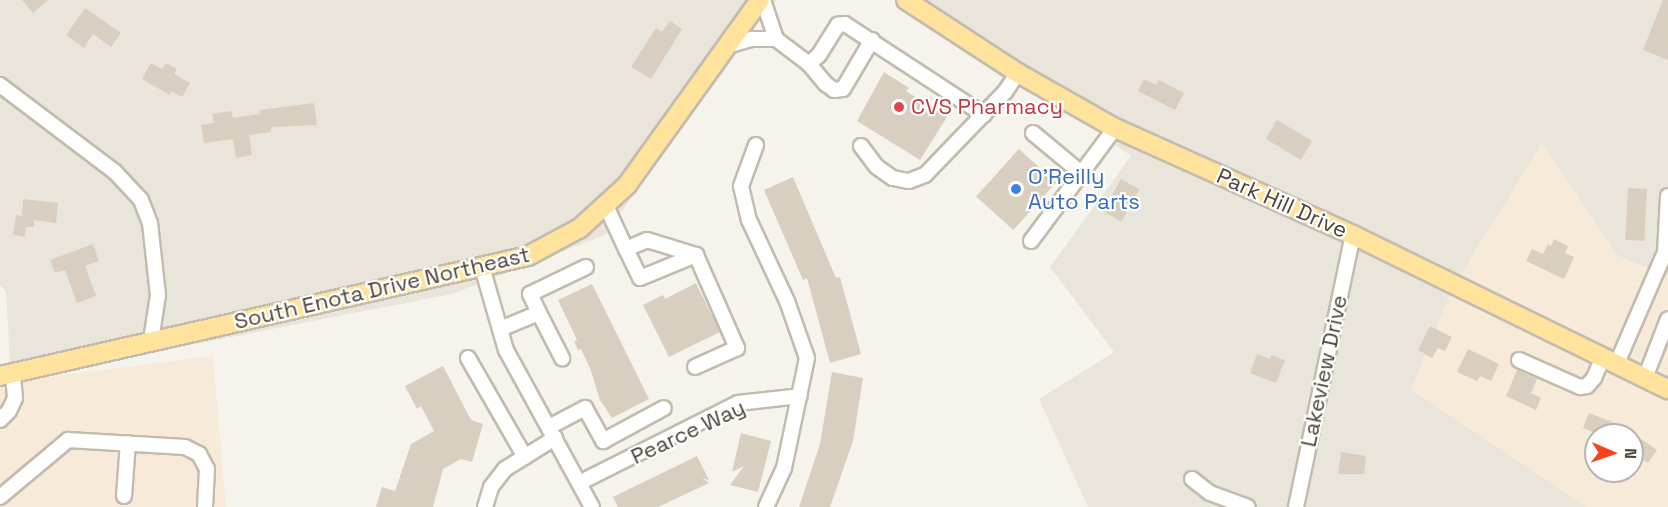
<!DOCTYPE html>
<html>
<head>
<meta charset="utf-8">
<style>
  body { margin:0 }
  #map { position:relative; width:1668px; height:507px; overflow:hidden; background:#f6f3ec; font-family:"Space Grotesk",sans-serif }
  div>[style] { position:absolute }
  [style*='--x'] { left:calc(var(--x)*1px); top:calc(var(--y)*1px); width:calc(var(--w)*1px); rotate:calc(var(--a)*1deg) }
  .residential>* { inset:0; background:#eae5da }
  .commercial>* { inset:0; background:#f7ead8 }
  .building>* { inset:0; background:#d8cfc1; transform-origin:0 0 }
  .roads { filter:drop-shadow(2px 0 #c2bbae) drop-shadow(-2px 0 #c2bbae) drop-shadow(0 2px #c2bbae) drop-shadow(0 -2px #c2bbae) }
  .minor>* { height:14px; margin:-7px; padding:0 7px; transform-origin:7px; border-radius:7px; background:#fff }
  .major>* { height:18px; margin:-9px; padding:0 9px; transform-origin:9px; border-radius:9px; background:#ffe39c }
  .dots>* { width:16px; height:16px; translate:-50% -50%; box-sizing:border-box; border:3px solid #fff; border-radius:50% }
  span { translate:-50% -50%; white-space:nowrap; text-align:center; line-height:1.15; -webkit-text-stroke:4.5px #fff; paint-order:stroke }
  .health-label { font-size:22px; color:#be3a42 }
  .left { translate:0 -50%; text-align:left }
  .shop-label { font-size:22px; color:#366cbe }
  .street-label { font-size:22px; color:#4b4439 }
  .north { position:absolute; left:1584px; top:423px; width:60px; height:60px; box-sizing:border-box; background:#fff; border:2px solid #b7b4b0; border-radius:50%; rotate:92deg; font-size:16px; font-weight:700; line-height:24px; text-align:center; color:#4b4439 }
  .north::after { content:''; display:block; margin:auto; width:21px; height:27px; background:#fc3f1d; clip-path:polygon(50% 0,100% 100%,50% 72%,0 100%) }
</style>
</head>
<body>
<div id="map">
  <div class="residential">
    <div style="clip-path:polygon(0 0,777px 0,755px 24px,605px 235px,452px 294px,11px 380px,6px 292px,0 285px)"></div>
    <div style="clip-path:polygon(920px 0,1668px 0,1668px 276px,1618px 256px,1542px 143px,1411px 389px,1587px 507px,1088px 507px,1039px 399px,1114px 352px,1050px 267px,1131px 156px)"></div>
  </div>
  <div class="commercial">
    <div style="clip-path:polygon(evenodd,1542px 143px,1618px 256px,1668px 276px,1668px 507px,1587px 507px,1411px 389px,1454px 285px,1542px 143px,1596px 435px,1632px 435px,1632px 471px,1596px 471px,1596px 435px)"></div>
    <div style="clip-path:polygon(213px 356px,226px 507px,0 507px,0 383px)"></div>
  </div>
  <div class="building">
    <div style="clip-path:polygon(22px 0,48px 0,33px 13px)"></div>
    <div style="clip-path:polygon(1663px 0,1668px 0,1668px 60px,1643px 50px)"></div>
    <div style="clip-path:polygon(85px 8px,121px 33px,111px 47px,93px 34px,84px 48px,66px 35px)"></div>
    <div style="clip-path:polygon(670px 21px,682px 29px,651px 79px,631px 67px,656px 28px,662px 32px)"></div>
    <div style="clip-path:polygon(151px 63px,162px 69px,166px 63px,177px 69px,174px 74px,190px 83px,182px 97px,171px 91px,170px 95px,142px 79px)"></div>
    <div style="clip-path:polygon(884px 72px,909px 88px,906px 91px,947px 117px,920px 160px,857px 121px)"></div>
    <div style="clip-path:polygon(1144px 79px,1156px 85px,1159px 80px,1184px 93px,1175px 110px,1138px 91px)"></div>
    <div style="clip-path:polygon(314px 103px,317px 125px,271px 127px,271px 132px,249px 135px,252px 155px,236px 158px,233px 139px,204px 143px,201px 125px,214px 123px,212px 114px,231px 111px,233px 118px,260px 114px,259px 110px)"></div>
    <div style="left:1277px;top:120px;width:41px;height:22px;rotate:31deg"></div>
    <div style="left:1019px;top:149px;width:50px;height:64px;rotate:42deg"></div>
    <div style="clip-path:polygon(793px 177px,836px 278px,840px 277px,861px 354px,830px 363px,807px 278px,803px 280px,764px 190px)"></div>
    <div style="left:1121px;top:179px;width:21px;height:37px;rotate:29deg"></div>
    <div style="left:1628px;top:188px;width:19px;height:52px;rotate:3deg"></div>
    <div style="clip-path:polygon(23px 199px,58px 203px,56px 223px,34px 220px,34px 227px,26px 227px,25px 237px,13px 235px,16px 215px,22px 216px)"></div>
    <div style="clip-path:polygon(1554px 239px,1568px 246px,1565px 253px,1574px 257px,1564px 279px,1526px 261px,1532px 249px,1543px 254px,1548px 244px,1551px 246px)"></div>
    <div style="clip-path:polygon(93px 244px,99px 261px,85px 266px,96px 296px,77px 303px,65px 270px,55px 273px,50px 260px)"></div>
    <div style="clip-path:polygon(696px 283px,720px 332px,669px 357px,643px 305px,663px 295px,665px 299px)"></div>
    <div style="clip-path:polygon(592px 284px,649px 399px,612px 418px,600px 400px,590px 368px,581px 349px,578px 350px,574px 341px,577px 340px,558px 300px)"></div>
    <div style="clip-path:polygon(1430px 326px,1452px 337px,1445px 351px,1438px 348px,1432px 358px,1418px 350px)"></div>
    <div style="clip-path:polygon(1468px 349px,1499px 364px,1491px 381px,1480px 376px,1477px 381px,1457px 372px)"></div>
    <div style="clip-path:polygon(1257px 354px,1270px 359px,1271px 355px,1285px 360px,1276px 383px,1250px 373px)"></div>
    <div style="clip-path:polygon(443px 366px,471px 420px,483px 424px,472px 462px,461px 459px,443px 469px,433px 507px,376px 507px,382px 487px,395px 491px,411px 444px,434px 431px,421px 406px,417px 409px,405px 386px)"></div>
    <div style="clip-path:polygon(1517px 370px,1537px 379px,1531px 393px,1541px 398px,1536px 410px,1506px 396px)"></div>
    <div style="clip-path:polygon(832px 372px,863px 378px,853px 441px,830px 507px,799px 507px,820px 444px)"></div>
    <div style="clip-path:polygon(1589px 413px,1622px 426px,1657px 450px,1648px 463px,1632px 453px,1632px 435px,1600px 435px,1583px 428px)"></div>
    <div style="clip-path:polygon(741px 433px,771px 441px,758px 492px,730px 485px,744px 466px,732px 472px)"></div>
    <div style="clip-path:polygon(1341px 452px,1366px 456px,1364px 474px,1338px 474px)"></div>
    <div style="clip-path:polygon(697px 456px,709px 480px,702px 478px,709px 483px,658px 507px,618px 507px,613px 497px)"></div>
  </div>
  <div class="roads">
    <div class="minor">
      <div style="--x:763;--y:0;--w:41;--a:71.6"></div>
      <div style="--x:727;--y:46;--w:26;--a:-16"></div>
      <div style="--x:752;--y:39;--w:24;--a:0"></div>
      <div style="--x:776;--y:39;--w:41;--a:37.1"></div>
      <div style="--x:809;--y:64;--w:26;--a:50"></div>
      <div style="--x:826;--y:84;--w:10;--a:37"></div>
      <div style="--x:834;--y:90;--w:9;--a:-6"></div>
      <div style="--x:843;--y:89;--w:57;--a:-59.4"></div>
      <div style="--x:809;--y:64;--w:13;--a:-42"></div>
      <div style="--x:819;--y:55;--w:36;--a:-58"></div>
      <div style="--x:838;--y:25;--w:7;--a:-8"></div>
      <div style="--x:845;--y:24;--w:166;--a:33.2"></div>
      <div style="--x:0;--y:85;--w:144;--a:37.1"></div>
      <div style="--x:115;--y:172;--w:38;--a:47"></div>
      <div style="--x:141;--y:200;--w:25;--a:69"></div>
      <div style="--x:150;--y:223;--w:72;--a:83.7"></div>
      <div style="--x:158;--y:295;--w:46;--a:98.8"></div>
      <div style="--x:1033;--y:133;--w:62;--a:39.8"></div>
      <div style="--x:756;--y:145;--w:44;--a:110.1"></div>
      <div style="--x:741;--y:186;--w:35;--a:77"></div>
      <div style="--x:749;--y:220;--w:89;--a:64.9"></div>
      <div style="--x:787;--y:301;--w:60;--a:70.7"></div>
      <div style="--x:807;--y:358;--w:112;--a:101.8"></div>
      <div style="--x:784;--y:468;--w:43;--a:114.8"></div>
      <div style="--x:861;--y:146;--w:26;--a:53"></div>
      <div style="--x:877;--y:167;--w:19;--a:35"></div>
      <div style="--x:893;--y:178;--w:16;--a:11"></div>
      <div style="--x:909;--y:181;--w:17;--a:-21"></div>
      <div style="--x:925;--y:175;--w:115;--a:-46.1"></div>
      <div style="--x:1005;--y:92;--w:23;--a:-56"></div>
      <div style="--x:606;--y:206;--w:47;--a:65.1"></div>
      <div style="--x:626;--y:249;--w:23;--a:-23"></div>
      <div style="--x:647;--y:240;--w:51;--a:17"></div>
      <div style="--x:696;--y:255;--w:102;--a:66.2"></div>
      <div style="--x:737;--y:348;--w:46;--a:155.7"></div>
      <div style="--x:1031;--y:241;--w:141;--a:-53.4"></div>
      <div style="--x:626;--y:249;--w:32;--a:64"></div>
      <div style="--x:640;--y:278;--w:61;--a:-22.3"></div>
      <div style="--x:482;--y:267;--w:86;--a:73.9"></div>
      <div style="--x:506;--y:350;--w:179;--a:61.3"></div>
      <div style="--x:539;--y:313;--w:21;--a:-115"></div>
      <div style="--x:530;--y:294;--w:62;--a:-25.7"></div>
      <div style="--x:500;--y:329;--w:42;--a:-22.3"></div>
      <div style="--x:539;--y:313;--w:51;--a:62.9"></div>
      <div style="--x:468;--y:358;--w:114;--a:60.1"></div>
      <div style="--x:1519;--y:360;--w:67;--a:23.9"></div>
      <div style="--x:1580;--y:387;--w:7;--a:-8"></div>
      <div style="--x:1587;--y:386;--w:11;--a:-49"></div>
      <div style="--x:1594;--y:378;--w:23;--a:-67"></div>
      <div style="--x:1617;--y:363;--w:121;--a:-66.6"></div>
      <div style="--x:1665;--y:252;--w:56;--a:-86.9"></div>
      <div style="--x:1645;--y:378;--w:63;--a:-68.7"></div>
      <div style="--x:0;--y:420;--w:13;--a:-45"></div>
      <div style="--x:9;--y:411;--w:14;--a:-65"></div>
      <div style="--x:15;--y:398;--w:25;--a:-95"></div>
      <div style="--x:549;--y:427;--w:41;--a:-27.8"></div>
      <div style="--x:585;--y:408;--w:38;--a:61"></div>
      <div style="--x:603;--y:441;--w:69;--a:-28.4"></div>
      <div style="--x:1192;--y:479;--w:23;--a:38"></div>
      <div style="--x:1210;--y:493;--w:40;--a:20.2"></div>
      <div style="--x:579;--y:483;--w:178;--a:-26.7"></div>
      <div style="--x:738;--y:403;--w:62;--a:-6.4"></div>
      <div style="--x:124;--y:496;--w:53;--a:-85.7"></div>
      <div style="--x:0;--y:497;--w:89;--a:-40"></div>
      <div style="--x:68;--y:440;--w:117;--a:3.4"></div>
      <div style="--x:185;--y:447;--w:16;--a:27"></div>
      <div style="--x:199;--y:454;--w:17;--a:62"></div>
      <div style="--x:207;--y:469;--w:38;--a:93"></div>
      <div style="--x:485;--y:507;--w:21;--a:-73"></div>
      <div style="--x:491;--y:487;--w:23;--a:-52"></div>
      <div style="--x:505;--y:469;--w:59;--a:-31.8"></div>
      <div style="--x:1296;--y:507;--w:278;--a:-78.2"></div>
    </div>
    <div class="major">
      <div style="--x:906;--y:0;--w:134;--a:33.1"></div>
      <div style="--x:1018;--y:73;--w:112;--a:29.6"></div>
      <div style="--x:1115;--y:128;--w:261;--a:24.2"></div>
      <div style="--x:1353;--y:235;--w:351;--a:26.1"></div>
      <div style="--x:0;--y:376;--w:541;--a:-12.8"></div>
      <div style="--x:528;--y:256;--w:59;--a:-28.3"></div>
      <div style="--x:580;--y:228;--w:64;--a:-42.5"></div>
      <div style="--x:627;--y:185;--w:228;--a:-54.3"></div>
    </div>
  </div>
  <div class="dots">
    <div style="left:899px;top:107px;background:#e0444e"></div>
    <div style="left:1016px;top:189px;background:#3f7fe0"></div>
  </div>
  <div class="health-label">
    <span class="left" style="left:911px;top:107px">CVS Pharmacy</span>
  </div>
  <div class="shop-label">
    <span class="left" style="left:1028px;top:189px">O'Reilly<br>Auto Parts</span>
  </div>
  <div class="street-label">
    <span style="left:1282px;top:203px;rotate:24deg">Park Hill Drive</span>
    <span style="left:382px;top:288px;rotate:-13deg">South Enota Drive Northeast</span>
    <span style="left:1324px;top:371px;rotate:-78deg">Lakeview Drive</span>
    <span style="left:688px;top:432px;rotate:-25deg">Pearce Way</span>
  </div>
  <div class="north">N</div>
</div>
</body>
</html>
